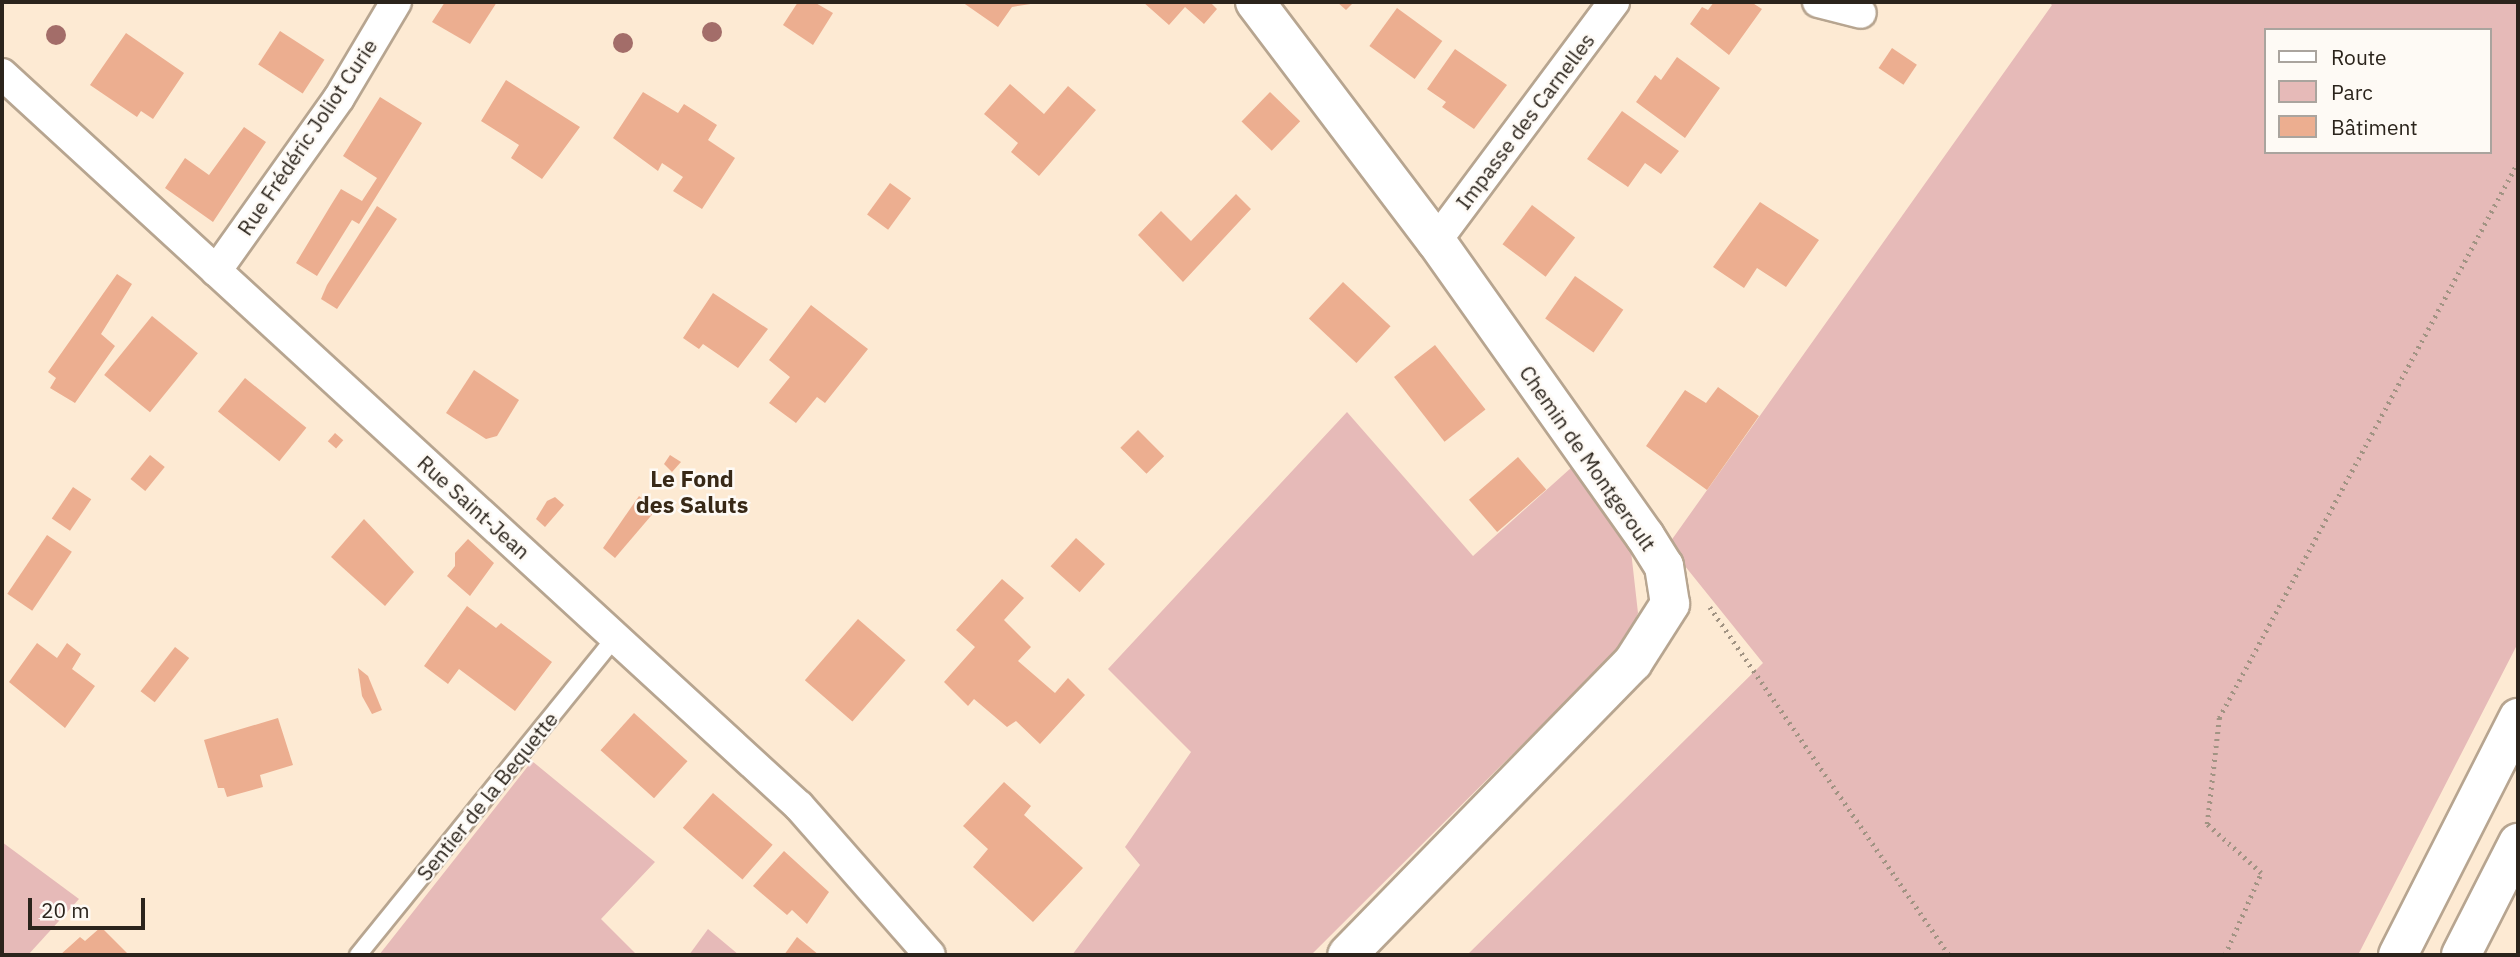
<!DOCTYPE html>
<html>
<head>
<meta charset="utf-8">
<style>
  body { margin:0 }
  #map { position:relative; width:2520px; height:957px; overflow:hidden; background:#fdead3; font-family:"IBM Plex Sans",sans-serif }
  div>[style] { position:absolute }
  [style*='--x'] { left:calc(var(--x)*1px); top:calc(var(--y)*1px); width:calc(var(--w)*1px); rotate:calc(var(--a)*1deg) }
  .green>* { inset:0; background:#e6bab8 }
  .building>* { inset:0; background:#ecae90; transform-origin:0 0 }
  .path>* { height:4.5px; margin-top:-2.25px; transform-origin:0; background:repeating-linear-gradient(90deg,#a19383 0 2px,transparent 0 7px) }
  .roads { filter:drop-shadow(2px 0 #b7a590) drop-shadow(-2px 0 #b7a590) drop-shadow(0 2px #b7a590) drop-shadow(0 -2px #b7a590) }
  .service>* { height:16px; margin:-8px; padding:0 8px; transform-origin:8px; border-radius:8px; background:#fff }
  .minor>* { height:30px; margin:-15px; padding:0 15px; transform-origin:15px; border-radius:15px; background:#fff }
  .tertiary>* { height:38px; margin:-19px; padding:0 19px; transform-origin:19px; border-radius:19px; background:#fff }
  .primary>* { height:38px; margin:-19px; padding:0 19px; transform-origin:19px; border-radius:19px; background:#fff }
  .trees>* { width:20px; height:20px; margin:-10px; border-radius:50%; background:#a36d69 }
  span { translate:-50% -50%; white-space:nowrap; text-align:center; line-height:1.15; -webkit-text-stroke:5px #fefaf5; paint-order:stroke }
  .street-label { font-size:21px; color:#2b241c }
  .neighbourhood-label { font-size:23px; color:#382917; font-weight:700 }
  .frame { position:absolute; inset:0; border:4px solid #2b241c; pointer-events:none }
  .legend { position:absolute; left:2264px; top:28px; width:228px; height:126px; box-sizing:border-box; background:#fefaf5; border:2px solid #aaa49e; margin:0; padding:9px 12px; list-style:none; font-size:21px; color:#2b241c }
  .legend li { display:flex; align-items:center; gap:14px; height:35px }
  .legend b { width:35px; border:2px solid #aaa49e }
  .scale { position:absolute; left:28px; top:898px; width:117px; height:32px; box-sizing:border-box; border:4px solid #2b241c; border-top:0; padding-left:9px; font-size:21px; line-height:24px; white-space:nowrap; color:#2b241c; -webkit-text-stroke:5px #fefaf5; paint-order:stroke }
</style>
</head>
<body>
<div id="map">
  <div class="green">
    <div style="clip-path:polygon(evenodd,2048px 2px,2518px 2px,2518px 643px,2358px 955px,1467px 955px,1763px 663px,1668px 545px,2052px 5px,2048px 2px,2266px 30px,2490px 30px,2490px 152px,2266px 152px,2266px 30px)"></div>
    <div style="clip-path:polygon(1347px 412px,1473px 556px,1572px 467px,1631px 551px,1638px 613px,1627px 640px,1311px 955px,1072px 955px,1140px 865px,1125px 847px,1191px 752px,1108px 669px)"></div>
    <div style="clip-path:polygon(532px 761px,655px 862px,601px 919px,637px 955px,379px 955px)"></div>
    <div style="clip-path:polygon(2px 842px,79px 899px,28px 955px,2px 955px)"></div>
    <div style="clip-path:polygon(708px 929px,739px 955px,689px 955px)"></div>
  </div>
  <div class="building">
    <div style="clip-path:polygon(445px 2px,497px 2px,470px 44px,432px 22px)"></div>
    <div style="clip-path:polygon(798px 2px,814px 2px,833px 13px,813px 45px,783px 25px)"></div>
    <div style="clip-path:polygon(962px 2px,1037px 2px,1037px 3px,1012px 7px,998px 27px)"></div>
    <div style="clip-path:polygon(1143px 2px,1210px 2px,1217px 9px,1204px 24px,1185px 7px,1169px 25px)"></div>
    <div style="clip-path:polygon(1337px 2px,1354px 2px,1346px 10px)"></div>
    <div style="clip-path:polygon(1714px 2px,1751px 2px,1762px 9px,1729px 55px,1690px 24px,1702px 7px,1708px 10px)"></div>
    <div style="left:1397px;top:8px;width:56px;height:47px;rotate:36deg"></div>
    <div style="left:280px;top:31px;width:53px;height:40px;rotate:33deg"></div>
    <div style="clip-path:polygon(126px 33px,184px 73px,153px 119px,141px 111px,137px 117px,90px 85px)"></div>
    <div style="left:1892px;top:48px;width:30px;height:24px;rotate:34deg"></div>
    <div style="clip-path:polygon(1455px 49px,1507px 85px,1474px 129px,1442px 107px,1446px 102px,1427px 89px)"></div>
    <div style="clip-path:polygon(1677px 57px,1720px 88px,1685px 138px,1636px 102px,1655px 75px,1661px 80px)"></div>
    <div style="clip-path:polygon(506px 80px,580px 127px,542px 179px,511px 158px,519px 145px,481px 121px)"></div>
    <div style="clip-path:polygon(1010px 84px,1044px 114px,1068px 86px,1096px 110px,1039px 176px,1011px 152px,1018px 143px,984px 114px)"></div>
    <div style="clip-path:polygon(643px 92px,678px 113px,684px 104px,717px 125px,708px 140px,735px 158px,702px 209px,673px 191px,683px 177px,662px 163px,658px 171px,613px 138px)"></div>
    <div style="left:1270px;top:92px;width:42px;height:41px;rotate:44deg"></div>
    <div style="clip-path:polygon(380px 97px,422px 123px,359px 224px,352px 220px,317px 276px,296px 263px,331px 205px,341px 189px,362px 201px,377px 178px,343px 156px)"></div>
    <div style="clip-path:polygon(1622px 111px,1679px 151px,1661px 174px,1645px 163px,1628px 187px,1587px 159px)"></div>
    <div style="clip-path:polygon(244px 127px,266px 142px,213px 222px,165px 188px,185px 158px,209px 175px)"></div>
    <div style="left:890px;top:183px;width:26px;height:39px;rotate:36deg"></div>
    <div style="clip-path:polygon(1236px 194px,1251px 209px,1183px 282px,1138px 235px,1161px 211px,1191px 241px)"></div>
    <div style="clip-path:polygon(1760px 202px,1819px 240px,1786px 287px,1757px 268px,1744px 288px,1713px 267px)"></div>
    <div style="left:1532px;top:205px;width:54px;height:49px;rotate:37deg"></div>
    <div style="clip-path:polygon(377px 206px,397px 219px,337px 309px,321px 299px,327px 285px)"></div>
    <div style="clip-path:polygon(117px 274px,132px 284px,101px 334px,115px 346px,75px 403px,50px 388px,56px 378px,48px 372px)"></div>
    <div style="left:1575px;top:276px;width:59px;height:52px;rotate:35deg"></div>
    <div style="left:1343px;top:282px;width:65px;height:50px;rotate:43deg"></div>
    <div style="clip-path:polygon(713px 293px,768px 329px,738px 368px,703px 344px,699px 349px,683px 338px)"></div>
    <div style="clip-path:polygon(811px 305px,868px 349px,825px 403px,817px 397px,796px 423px,769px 403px,790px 377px,769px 360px)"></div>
    <div style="left:152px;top:316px;width:59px;height:76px;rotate:39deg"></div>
    <div style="left:1435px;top:345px;width:82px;height:52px;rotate:52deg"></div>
    <div style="clip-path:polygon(474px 370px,519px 400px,497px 436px,486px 439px,446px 413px)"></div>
    <div style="left:245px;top:378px;width:79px;height:43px;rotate:39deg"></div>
    <div style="clip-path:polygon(1718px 387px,1759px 416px,1707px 490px,1646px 446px,1685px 390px,1706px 403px)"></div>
    <div style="left:1138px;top:430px;width:37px;height:25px;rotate:45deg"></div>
    <div style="left:335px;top:433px;width:11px;height:11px;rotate:41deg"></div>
    <div style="left:150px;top:455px;width:19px;height:31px;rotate:39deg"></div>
    <div style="clip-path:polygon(670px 455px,681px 462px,672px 472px,664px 464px)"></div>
    <div style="left:1518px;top:457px;width:43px;height:65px;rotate:49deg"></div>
    <div style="left:73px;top:487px;width:22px;height:38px;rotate:34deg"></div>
    <div style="clip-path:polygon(639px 496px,656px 510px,615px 558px,603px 548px)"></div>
    <div style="clip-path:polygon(555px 497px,564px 505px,545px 527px,536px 519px,547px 501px)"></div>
    <div style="clip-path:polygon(364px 519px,414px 572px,385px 606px,331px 557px)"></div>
    <div style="left:47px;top:535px;width:30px;height:71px;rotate:34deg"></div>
    <div style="left:1076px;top:538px;width:39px;height:38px;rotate:42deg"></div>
    <div style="clip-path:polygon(468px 539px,494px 563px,470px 596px,447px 576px,455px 566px,455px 553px)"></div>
    <div style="clip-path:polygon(1002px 579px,1024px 598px,1004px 620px,1031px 647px,1018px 661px,1055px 693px,1068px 678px,1085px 695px,1040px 744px,1016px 721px,1007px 727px,974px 699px,968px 706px,944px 682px,975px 647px,956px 630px)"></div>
    <div style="clip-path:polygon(467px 606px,496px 628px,501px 623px,552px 662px,515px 711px,459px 669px,448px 684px,424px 666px)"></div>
    <div style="left:858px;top:619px;width:63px;height:81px;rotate:41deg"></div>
    <div style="clip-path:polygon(37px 643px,57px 658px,67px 643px,81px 654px,72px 669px,95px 686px,65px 728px,9px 682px)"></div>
    <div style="left:175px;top:647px;width:18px;height:56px;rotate:38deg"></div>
    <div style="clip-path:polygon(358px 668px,368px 676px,382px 710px,372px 714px,362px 696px)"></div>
    <div style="left:634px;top:713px;width:72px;height:50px;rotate:42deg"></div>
    <div style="clip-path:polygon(278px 718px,293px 765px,260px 775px,263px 787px,227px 797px,224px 788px,218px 788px,204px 740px)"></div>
    <div style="clip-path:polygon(1004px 782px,1031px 806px,1024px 815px,1083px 868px,1033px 922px,973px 867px,988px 849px,963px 826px)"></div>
    <div style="left:713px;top:793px;width:79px;height:46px;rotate:41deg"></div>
    <div style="clip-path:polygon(784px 851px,829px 892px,807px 924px,792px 910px,787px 915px,753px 886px)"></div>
    <div style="clip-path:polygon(101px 927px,129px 955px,60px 955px,80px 937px,85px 941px)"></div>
    <div style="clip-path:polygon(797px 937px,819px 955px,784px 955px)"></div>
  </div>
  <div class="path">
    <div style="--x:1710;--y:607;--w:422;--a:55.5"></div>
    <div style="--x:2225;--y:955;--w:90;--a:-66.3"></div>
    <div style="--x:2261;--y:873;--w:73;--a:-137.8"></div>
    <div style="--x:2207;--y:824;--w:107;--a:-83.5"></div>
    <div style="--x:2219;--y:718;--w:631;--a:-61.73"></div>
  </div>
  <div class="roads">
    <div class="service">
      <div style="--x:358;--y:955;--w:410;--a:-51"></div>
    </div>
    <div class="minor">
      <div style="--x:1818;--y:2;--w:44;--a:14.3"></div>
      <div style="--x:2;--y:74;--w:1082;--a:42.57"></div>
      <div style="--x:799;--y:806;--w:198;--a:48.7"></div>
      <div style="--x:1436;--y:241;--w:298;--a:-53.3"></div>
      <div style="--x:216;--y:271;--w:212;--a:-54.6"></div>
      <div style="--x:339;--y:98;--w:112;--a:-59.3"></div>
    </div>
    <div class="tertiary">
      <div style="--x:1255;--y:2;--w:300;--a:52.9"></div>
      <div style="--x:1436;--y:241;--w:362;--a:54.7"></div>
      <div style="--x:1645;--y:536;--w:36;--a:58"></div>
      <div style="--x:1664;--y:566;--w:38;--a:81"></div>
      <div style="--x:1670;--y:604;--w:69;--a:122.5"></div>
      <div style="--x:1633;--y:662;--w:409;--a:134.3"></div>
    </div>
    <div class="primary">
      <div style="--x:2398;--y:955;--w:266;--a:-63.1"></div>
      <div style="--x:2461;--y:955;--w:126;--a:-63"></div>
    </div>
  </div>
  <div class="trees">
    <div style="left:712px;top:32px"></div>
    <div style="left:56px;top:35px"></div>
    <div style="left:623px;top:43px"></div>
  </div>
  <div class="street-label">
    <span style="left:1525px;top:121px;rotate:-53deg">Impasse des Carnelles</span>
    <span style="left:307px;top:137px;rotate:-56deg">Rue Frédéric Joliot Curie</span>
    <span style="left:1588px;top:458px;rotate:55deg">Chemin de Montgeroult</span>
    <span style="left:474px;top:507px;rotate:42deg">Rue Saint-Jean</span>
    <span style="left:487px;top:796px;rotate:-51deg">Sentier de la Bequette</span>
  </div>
  <div class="neighbourhood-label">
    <span style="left:692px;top:491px">Le Fond<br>des Saluts</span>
  </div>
  <div class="frame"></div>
  <ul class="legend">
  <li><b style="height:9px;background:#fff"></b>Route</li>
  <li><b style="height:19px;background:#e6bab8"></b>Parc</li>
  <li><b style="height:19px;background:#ecae90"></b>Bâtiment</li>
  </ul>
  <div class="scale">20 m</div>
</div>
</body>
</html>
